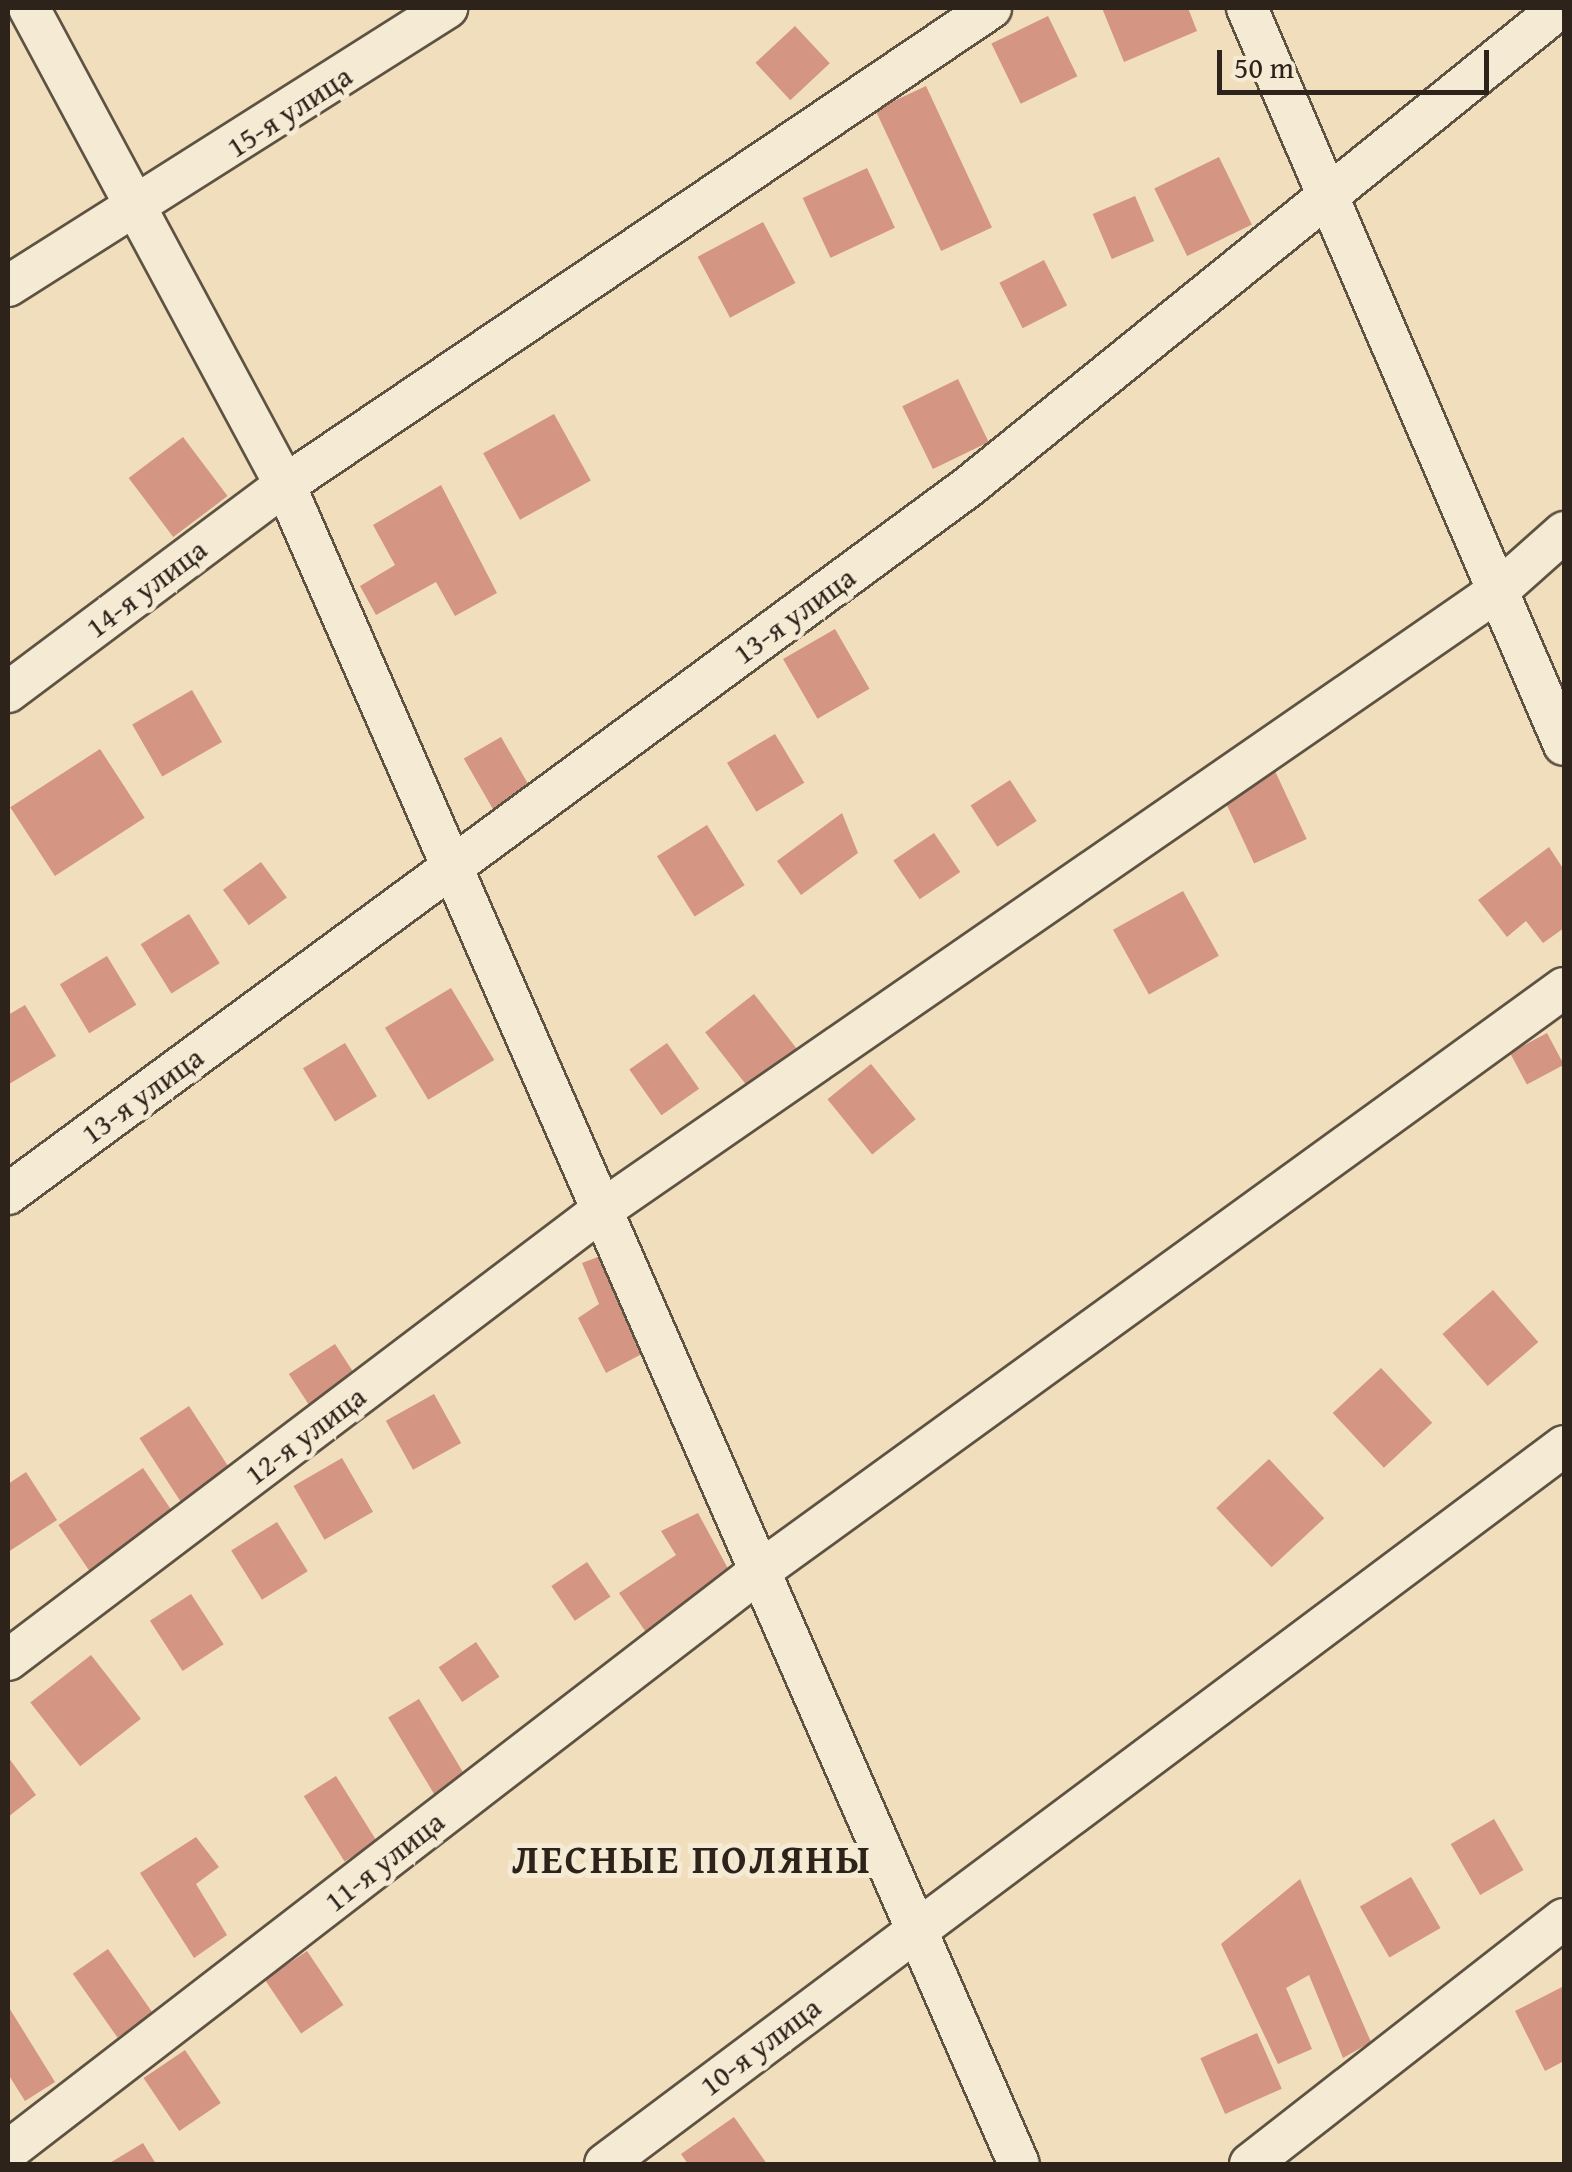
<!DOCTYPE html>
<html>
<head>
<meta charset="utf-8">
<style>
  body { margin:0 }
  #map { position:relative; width:1572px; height:2172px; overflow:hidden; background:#f0debc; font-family:"Gentium Book Plus",serif }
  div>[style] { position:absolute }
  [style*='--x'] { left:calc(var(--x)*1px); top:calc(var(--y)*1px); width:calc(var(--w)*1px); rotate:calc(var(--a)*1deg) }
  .building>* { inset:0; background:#d49582; transform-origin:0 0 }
  .roads { filter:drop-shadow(2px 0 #5e5243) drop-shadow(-2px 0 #5e5243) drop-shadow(0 2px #5e5243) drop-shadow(0 -2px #5e5243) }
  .minor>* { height:40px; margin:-20px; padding:0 20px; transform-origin:20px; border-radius:20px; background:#f5ead3 }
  span { translate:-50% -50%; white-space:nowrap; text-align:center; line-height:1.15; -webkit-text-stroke:10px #f5ead3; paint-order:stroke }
  .street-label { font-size:30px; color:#2d231b }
  .district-label { font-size:40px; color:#2d231b; font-weight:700; letter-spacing:2.5px }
  .frame { position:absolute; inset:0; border:10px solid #2d231b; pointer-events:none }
  .scale { position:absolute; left:1217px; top:50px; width:272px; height:45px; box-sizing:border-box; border:5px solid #2d231b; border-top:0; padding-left:12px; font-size:30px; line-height:35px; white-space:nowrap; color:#2d231b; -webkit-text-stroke:8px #f5ead3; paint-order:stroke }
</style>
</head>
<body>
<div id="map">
  <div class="building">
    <div style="clip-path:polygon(1102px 8px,1188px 8px,1197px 31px,1124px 62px)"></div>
    <div style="left:1048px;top:16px;width:67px;height:63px;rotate:64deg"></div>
    <div style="left:795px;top:26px;width:51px;height:54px;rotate:47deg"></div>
    <div style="left:926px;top:86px;width:156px;height:56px;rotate:65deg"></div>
    <div style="left:1219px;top:157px;width:75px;height:72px;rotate:64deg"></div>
    <div style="left:867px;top:168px;width:66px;height:71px;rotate:65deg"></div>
    <div style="left:1135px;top:196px;width:49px;height:46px;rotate:67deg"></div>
    <div style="left:763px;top:222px;width:69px;height:74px;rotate:62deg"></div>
    <div style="left:1044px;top:260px;width:51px;height:50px;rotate:63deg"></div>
    <div style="left:958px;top:379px;width:70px;height:62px;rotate:64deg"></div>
    <div style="left:554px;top:414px;width:76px;height:81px;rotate:61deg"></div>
    <div style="left:183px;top:437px;width:74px;height:68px;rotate:53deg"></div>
    <div style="clip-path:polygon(441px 485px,497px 593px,455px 616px,436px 582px,376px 615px,360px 586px,395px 565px,373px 525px)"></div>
    <div style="left:835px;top:629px;width:69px;height:60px;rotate:60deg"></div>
    <div style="left:192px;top:690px;width:60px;height:69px;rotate:60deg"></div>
    <div style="left:775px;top:734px;width:57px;height:56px;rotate:59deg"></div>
    <div style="left:501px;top:737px;width:64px;height:43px;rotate:60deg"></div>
    <div style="left:100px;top:749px;width:82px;height:107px;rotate:57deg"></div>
    <div style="left:1275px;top:771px;width:75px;height:58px;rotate:65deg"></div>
    <div style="left:1010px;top:780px;width:49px;height:47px;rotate:57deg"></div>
    <div style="clip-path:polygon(842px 813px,858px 853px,801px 895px,777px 861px)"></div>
    <div style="left:707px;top:825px;width:71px;height:59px;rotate:58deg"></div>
    <div style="left:934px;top:833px;width:47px;height:49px;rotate:56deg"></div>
    <div style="clip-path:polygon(1549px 847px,1564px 870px,1564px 928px,1543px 943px,1526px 921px,1507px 937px,1478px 900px)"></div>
    <div style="left:261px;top:862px;width:44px;height:47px;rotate:54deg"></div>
    <div style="left:1183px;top:891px;width:74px;height:80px;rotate:61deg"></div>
    <div style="left:189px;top:914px;width:58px;height:57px;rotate:58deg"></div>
    <div style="left:107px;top:956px;width:57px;height:55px;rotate:59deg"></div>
    <div style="left:451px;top:988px;width:84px;height:77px;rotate:59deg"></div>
    <div style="left:754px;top:994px;width:78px;height:62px;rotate:52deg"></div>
    <div style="clip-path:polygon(25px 1005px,56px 1056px,9px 1084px,8px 1015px)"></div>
    <div style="left:1547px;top:1033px;width:36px;height:42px;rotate:62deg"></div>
    <div style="left:345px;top:1043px;width:62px;height:49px;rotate:59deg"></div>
    <div style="left:667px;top:1043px;width:56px;height:46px;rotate:55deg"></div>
    <div style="left:871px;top:1064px;width:71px;height:56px;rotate:51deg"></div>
    <div style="clip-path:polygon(611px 1252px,651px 1349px,606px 1373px,578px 1318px,599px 1304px,582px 1263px)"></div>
    <div style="left:1493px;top:1290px;width:69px;height:67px;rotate:49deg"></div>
    <div style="left:335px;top:1344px;width:46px;height:55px;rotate:57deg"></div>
    <div style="left:1381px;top:1368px;width:75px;height:66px;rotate:47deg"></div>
    <div style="left:434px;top:1394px;width:56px;height:55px;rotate:61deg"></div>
    <div style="left:189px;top:1406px;width:82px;height:59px;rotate:57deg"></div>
    <div style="left:342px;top:1458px;width:62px;height:56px;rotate:60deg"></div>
    <div style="left:1269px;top:1459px;width:81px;height:72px;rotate:47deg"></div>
    <div style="left:143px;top:1468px;width:60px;height:102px;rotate:56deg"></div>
    <div style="clip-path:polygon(26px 1472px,57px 1520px,8px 1552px,8px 1484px)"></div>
    <div style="clip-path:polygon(698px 1513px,732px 1576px,650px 1638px,619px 1593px,676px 1555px,661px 1531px)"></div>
    <div style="left:277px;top:1522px;width:58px;height:54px;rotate:58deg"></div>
    <div style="left:587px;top:1562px;width:42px;height:43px;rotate:56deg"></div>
    <div style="left:191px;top:1594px;width:60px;height:49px;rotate:57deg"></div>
    <div style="left:476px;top:1642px;width:42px;height:45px;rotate:56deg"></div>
    <div style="left:91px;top:1655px;width:81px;height:77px;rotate:52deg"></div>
    <div style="left:419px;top:1699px;width:91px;height:36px;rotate:59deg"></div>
    <div style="clip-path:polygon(8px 1757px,36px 1795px,8px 1817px)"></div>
    <div style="left:336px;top:1776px;width:77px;height:38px;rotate:58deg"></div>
    <div style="left:1494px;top:1819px;width:59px;height:50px;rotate:60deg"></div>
    <div style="clip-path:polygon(196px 1837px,219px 1867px,196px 1884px,227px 1935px,194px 1958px,140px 1873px)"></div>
    <div style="left:1411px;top:1877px;width:59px;height:59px;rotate:60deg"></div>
    <div style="clip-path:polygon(1300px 1879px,1371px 2042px,1343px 2058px,1309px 1975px,1286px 1988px,1312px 2049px,1278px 2064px,1221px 1944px)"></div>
    <div style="left:108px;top:1949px;width:78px;height:43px;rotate:55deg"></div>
    <div style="left:307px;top:1951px;width:65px;height:51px;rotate:56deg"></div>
    <div style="clip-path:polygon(1564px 1986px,1564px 2061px,1545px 2071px,1515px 2011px)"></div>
    <div style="clip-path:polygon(8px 2006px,55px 2082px,25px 2101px,8px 2074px)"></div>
    <div style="left:1257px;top:2033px;width:61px;height:62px;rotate:66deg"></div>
    <div style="left:185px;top:2050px;width:64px;height:50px;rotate:56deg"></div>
    <div style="clip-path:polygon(734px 2117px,767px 2164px,688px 2164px,681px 2154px)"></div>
    <div style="clip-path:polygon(143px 2143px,156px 2164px,108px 2164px)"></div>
  </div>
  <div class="roads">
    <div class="minor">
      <div style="--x:29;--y:8;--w:541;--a:61.78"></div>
      <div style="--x:285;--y:485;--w:1832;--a:66.39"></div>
      <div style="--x:1247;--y:8;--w:802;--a:66.73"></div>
      <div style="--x:8;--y:286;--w:520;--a:-32.34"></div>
      <div style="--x:8;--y:692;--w:346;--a:-36.8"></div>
      <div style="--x:285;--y:485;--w:852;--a:-34.04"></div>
      <div style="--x:8;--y:1194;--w:1192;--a:-36.37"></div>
      <div style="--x:968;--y:487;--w:762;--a:-38.98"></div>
      <div style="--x:8;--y:1660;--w:745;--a:-37.15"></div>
      <div style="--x:602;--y:1210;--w:1090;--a:-34.65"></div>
      <div style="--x:1499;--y:590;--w:87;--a:-41.7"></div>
      <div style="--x:8;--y:2151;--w:950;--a:-37.64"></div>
      <div style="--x:760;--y:1571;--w:993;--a:-35.95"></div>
      <div style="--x:605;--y:2164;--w:1198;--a:-36.82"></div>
      <div style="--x:1250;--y:2164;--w:398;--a:-38"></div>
    </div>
  </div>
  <div class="street-label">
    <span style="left:289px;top:111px;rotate:-33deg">15-я улица</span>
    <span style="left:146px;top:588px;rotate:-37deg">14-я улица</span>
    <span style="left:794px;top:615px;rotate:-36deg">13-я улица</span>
    <span style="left:142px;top:1095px;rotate:-36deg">13-я улица</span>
    <span style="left:305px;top:1435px;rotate:-37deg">12-я улица</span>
    <span style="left:384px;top:1861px;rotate:-38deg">11-я улица</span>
    <span style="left:760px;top:2046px;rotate:-37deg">10-я улица</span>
  </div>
  <div class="district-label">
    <span style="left:692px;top:1859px">ЛЕСНЫЕ ПОЛЯНЫ</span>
  </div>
  <div class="frame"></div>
  <div class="scale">50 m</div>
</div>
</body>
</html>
